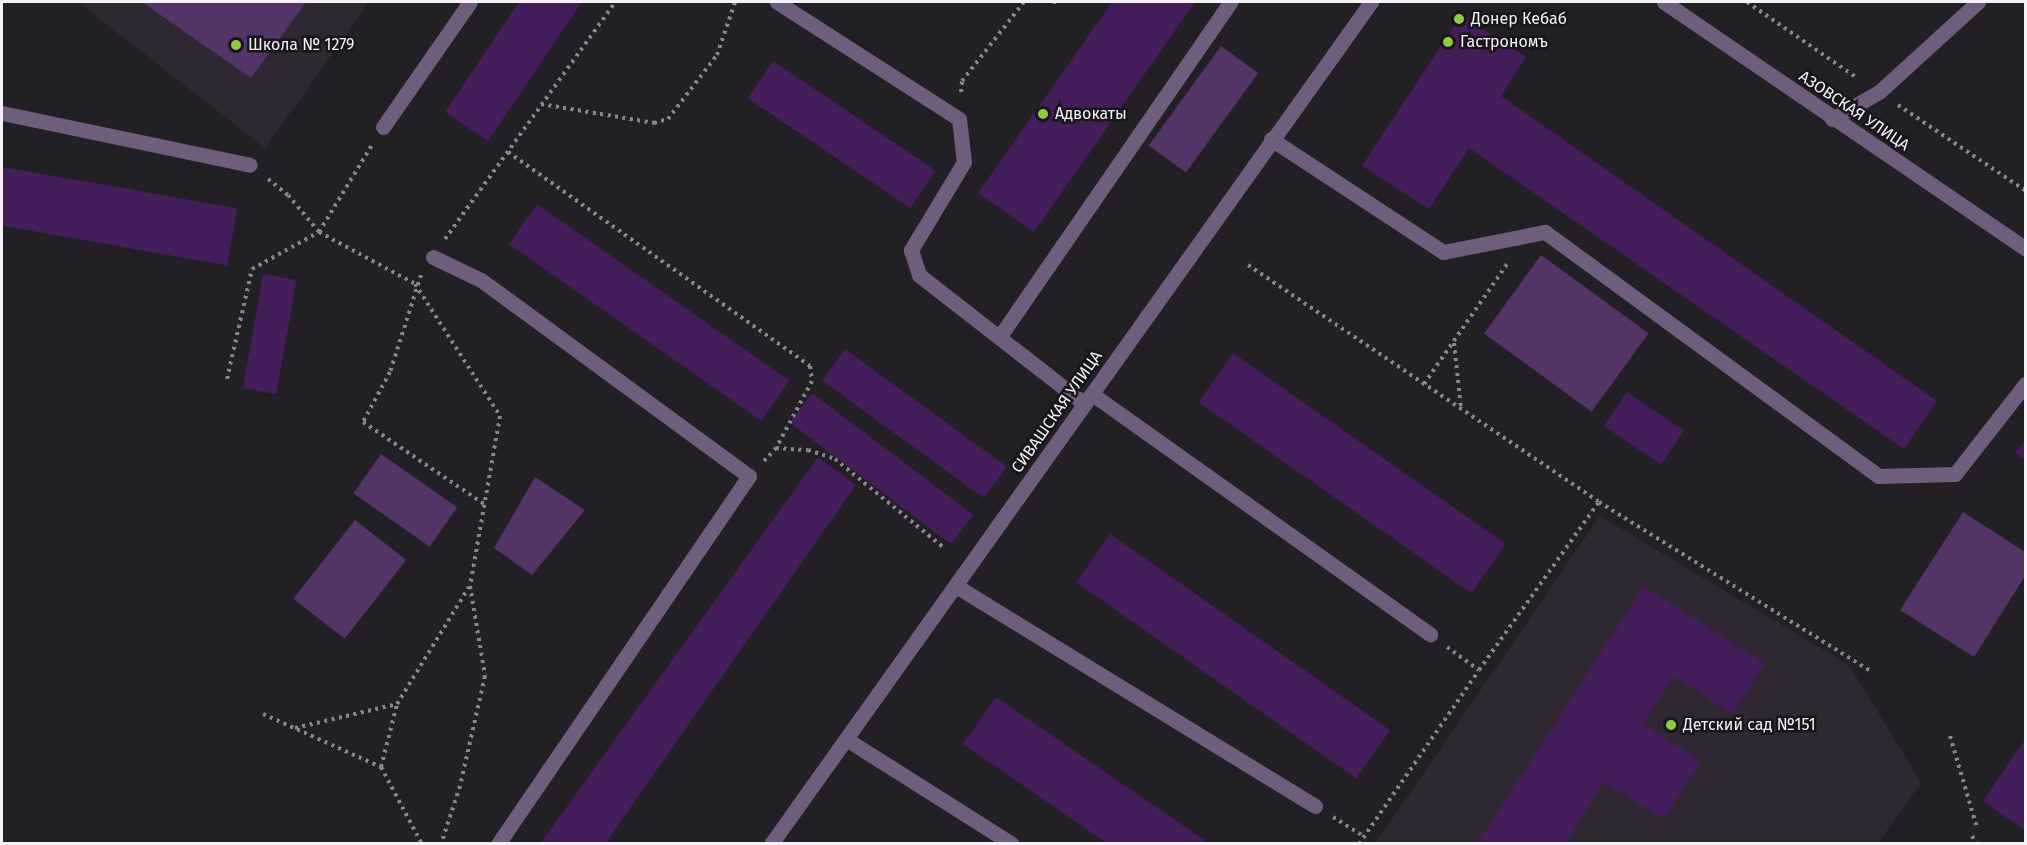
<!DOCTYPE html>
<html>
<head>
<meta charset="utf-8">
<style>
  body { margin:0 }
  #map { position:relative; width:2027px; height:845px; overflow:hidden; background:#221f25; font-family:"Fira Sans",sans-serif }
  div>[style] { position:absolute }
  [style*='--x'] { left:calc(var(--x)*1px); top:calc(var(--y)*1px); width:calc(var(--w)*1px); rotate:calc(var(--a)*1deg) }
  .built>* { inset:0; background:#2f2833 }
  .green>* { inset:0; background:#533466; transform-origin:0 0 }
  .building>* { inset:0; background:#441d5b; transform-origin:0 0 }
  .path>* { height:4px; margin-top:-2px; transform-origin:0; background:repeating-linear-gradient(90deg,#88868b 0 3px,transparent 0 7.5px) }
  .minor>* { height:15px; margin:-7.5px; padding:0 7.5px; transform-origin:7.5px; border-radius:7.5px; background:#6f5e7b }
  .dots>* { width:16px; height:16px; translate:-50% -50%; box-sizing:border-box; border:3px solid #19161b; border-radius:50% }
  span { translate:-50% -50%; white-space:nowrap; text-align:center; line-height:1.15; -webkit-text-stroke:5px #19161b; paint-order:stroke }
  .poi-label { font-size:16px; color:#f4f2f6 }
  .left { translate:0 -50%; text-align:left }
  .street-label { font-size:16px; color:#f4f2f6 }
  .frame { position:absolute; inset:0; border:3px solid #f4f2f6; pointer-events:none }
</style>
</head>
<body>
<div id="map">
  <div class="built">
    <div style="clip-path:polygon(78px 2px,369px 2px,265px 148px)"></div>
    <div style="clip-path:polygon(1600px 516px,1850px 666px,1921px 783px,1878px 843px,1375px 844px)"></div>
  </div>
  <div class="green">
    <div style="clip-path:polygon(142px 2px,306px 2px,251px 78px)"></div>
    <div style="left:1221px;top:46px;width:46px;height:123px;rotate:36deg"></div>
    <div style="left:1541px;top:255px;width:133px;height:97px;rotate:36deg"></div>
    <div style="left:381px;top:454px;width:93px;height:48px;rotate:35deg"></div>
    <div style="clip-path:polygon(535px 477px,585px 510px,532px 575px,494px 548px)"></div>
    <div style="clip-path:polygon(1963px 512px,2025px 552px,2025px 576px,1974px 657px,1900px 610px)"></div>
    <div style="left:355px;top:520px;width:65px;height:100px;rotate:38deg"></div>
  </div>
  <div class="building">
    <div style="clip-path:polygon(519px 2px,582px 2px,488px 141px,445px 112px)"></div>
    <div style="clip-path:polygon(1112px 2px,1195px 2px,1034px 232px,978px 193px)"></div>
    <div style="clip-path:polygon(1461px 15px,1526px 57px,1501px 96px,1937px 401px,1904px 449px,1469px 148px,1429px 209px,1362px 166px)"></div>
    <div style="left:773px;top:61px;width:196px;height:45px;rotate:34deg"></div>
    <div style="left:3px;top:167px;width:238px;height:58px;rotate:10deg"></div>
    <div style="left:537px;top:204px;width:308px;height:49px;rotate:35deg"></div>
    <div style="left:263px;top:274px;width:34px;height:116px;rotate:10deg"></div>
    <div style="left:845px;top:349px;width:200px;height:39px;rotate:36deg"></div>
    <div style="left:1233px;top:353px;width:333px;height:60px;rotate:35deg"></div>
    <div style="left:1627px;top:392px;width:69px;height:41px;rotate:34deg"></div>
    <div style="left:812px;top:393px;width:202px;height:37px;rotate:37deg"></div>
    <div style="clip-path:polygon(2026px 439px,2026px 460px,2015px 453px)"></div>
    <div style="clip-path:polygon(818px 457px,856px 485px,605px 844px,540px 844px)"></div>
    <div style="left:1110px;top:534px;width:342px;height:59px;rotate:35deg"></div>
    <div style="clip-path:polygon(1644px 586px,1765px 664px,1732px 714px,1674px 676px,1643px 724px,1701px 761px,1663px 819px,1604px 782px,1565px 844px,1477px 844px)"></div>
    <div style="clip-path:polygon(996px 697px,1210px 844px,1108px 844px,963px 744px)"></div>
    <div style="clip-path:polygon(2026px 738px,2026px 831px,1983px 801px)"></div>
  </div>
  <div class="path">
    <div style="--x:1053;--y:2;--w:6;--a:0"></div>
    <div style="--x:1747;--y:2;--w:134;--a:34.6"></div>
    <div style="--x:961;--y:92;--w:11;--a:-85"></div>
    <div style="--x:962;--y:81;--w:100;--a:-51.9"></div>
    <div style="--x:541;--y:104;--w:115;--a:9.5"></div>
    <div style="--x:654;--y:123;--w:15;--a:-16"></div>
    <div style="--x:668;--y:119;--w:81;--a:-52.6"></div>
    <div style="--x:717;--y:55;--w:56;--a:-71.2"></div>
    <div style="--x:1898;--y:105;--w:154;--a:33.9"></div>
    <div style="--x:508;--y:152;--w:370;--a:35.3"></div>
    <div style="--x:810;--y:366;--w:15;--a:82"></div>
    <div style="--x:812;--y:381;--w:76;--a:118.2"></div>
    <div style="--x:776;--y:448;--w:32;--a:4"></div>
    <div style="--x:808;--y:450;--w:28;--a:18"></div>
    <div style="--x:835;--y:459;--w:139;--a:39.2"></div>
    <div style="--x:268;--y:179;--w:26;--a:39"></div>
    <div style="--x:288;--y:195;--w:48;--a:50"></div>
    <div style="--x:319;--y:232;--w:102;--a:-58.7"></div>
    <div style="--x:445;--y:239;--w:292;--a:-54.3"></div>
    <div style="--x:1248;--y:265;--w:424;--a:34"></div>
    <div style="--x:421;--y:275;--w:102;--a:107.7"></div>
    <div style="--x:390;--y:372;--w:57;--a:118.4"></div>
    <div style="--x:363;--y:422;--w:146;--a:34.1"></div>
    <div style="--x:1454;--y:343;--w:66;--a:83.9"></div>
    <div style="--x:227;--y:379;--w:113;--a:-77.2"></div>
    <div style="--x:252;--y:269;--w:77;--a:-28.9"></div>
    <div style="--x:319;--y:232;--w:109;--a:28.4"></div>
    <div style="--x:415;--y:284;--w:157;--a:57.2"></div>
    <div style="--x:500;--y:416;--w:173;--a:100"></div>
    <div style="--x:470;--y:586;--w:91;--a:80.5"></div>
    <div style="--x:485;--y:676;--w:113;--a:102.8"></div>
    <div style="--x:460;--y:786;--w:61;--a:108.1"></div>
    <div style="--x:1424;--y:384;--w:146;--a:-55.3"></div>
    <div style="--x:764;--y:461;--w:18;--a:-47"></div>
    <div style="--x:1447;--y:647;--w:39;--a:36"></div>
    <div style="--x:1479;--y:670;--w:206;--a:-54.5"></div>
    <div style="--x:1599;--y:502;--w:320;--a:31.9"></div>
    <div style="--x:263;--y:714;--w:129;--a:24.2"></div>
    <div style="--x:381;--y:767;--w:87;--a:62"></div>
    <div style="--x:295;--y:728;--w:105;--a:-13.2"></div>
    <div style="--x:397;--y:704;--w:137;--a:-58.4"></div>
    <div style="--x:1950;--y:736;--w:96;--a:73.6"></div>
    <div style="--x:381;--y:767;--w:65;--a:-75.7"></div>
    <div style="--x:1333;--y:817;--w:36;--a:32"></div>
    <div style="--x:1972;--y:836;--w:9;--a:58"></div>
    <div style="--x:1359;--y:844;--w:211;--a:-55.4"></div>
  </div>
  <div class="minor">
    <div style="--x:777;--y:2;--w:216;--a:32.7"></div>
    <div style="--x:959;--y:119;--w:43;--a:83.4"></div>
    <div style="--x:964;--y:162;--w:103;--a:121.1"></div>
    <div style="--x:911;--y:250;--w:26;--a:72"></div>
    <div style="--x:919;--y:275;--w:210;--a:37.9"></div>
    <div style="--x:1664;--y:2;--w:438;--a:34.3"></div>
    <div style="--x:2;--y:113;--w:253;--a:11.8"></div>
    <div style="--x:1832;--y:119;--w:54;--a:-29.9"></div>
    <div style="--x:1879;--y:92;--w:134;--a:-42.3"></div>
    <div style="--x:383;--y:127;--w:152;--a:-55.2"></div>
    <div style="--x:1271;--y:139;--w:206;--a:33.3"></div>
    <div style="--x:1443;--y:252;--w:104;--a:-11.1"></div>
    <div style="--x:1545;--y:232;--w:413;--a:36.2"></div>
    <div style="--x:1878;--y:476;--w:77;--a:-1.5"></div>
    <div style="--x:1955;--y:474;--w:115;--a:-52"></div>
    <div style="--x:433;--y:257;--w:53;--a:25.6"></div>
    <div style="--x:481;--y:280;--w:332;--a:36.2"></div>
    <div style="--x:749;--y:476;--w:445;--a:124.3"></div>
    <div style="--x:1000;--y:336;--w:406;--a:-55.4"></div>
    <div style="--x:1092;--y:394;--w:415;--a:35.4"></div>
    <div style="--x:956;--y:586;--w:421;--a:31.5"></div>
    <div style="--x:846;--y:739;--w:196;--a:32.3"></div>
    <div style="--x:771;--y:844;--w:1034;--a:-54.53"></div>
  </div>
  <div class="dots">
    <div style="left:1459px;top:19px;background:#8ecd43"></div>
    <div style="left:1448px;top:42px;background:#8ecd43"></div>
    <div style="left:236px;top:45px;background:#8ecd43"></div>
    <div style="left:1043px;top:114px;background:#8ecd43"></div>
    <div style="left:1671px;top:725px;background:#8ecd43"></div>
  </div>
  <div class="poi-label">
    <span class="left" style="left:1471px;top:19px">Донер Кебаб</span>
    <span class="left" style="left:1460px;top:42px">Гастрономъ</span>
    <span class="left" style="left:248px;top:45px">Школа № 1279</span>
    <span class="left" style="left:1055px;top:114px">Адвокаты</span>
    <span class="left" style="left:1683px;top:725px">Детский сад №151</span>
  </div>
  <div class="street-label">
    <span style="left:1854px;top:111px;rotate:34deg">АЗОВСКАЯ УЛИЦА</span>
    <span style="left:1057px;top:412px;rotate:-55deg">СИВАШСКАЯ УЛИЦА</span>
  </div>
  <div class="frame"></div>
</div>
</body>
</html>
